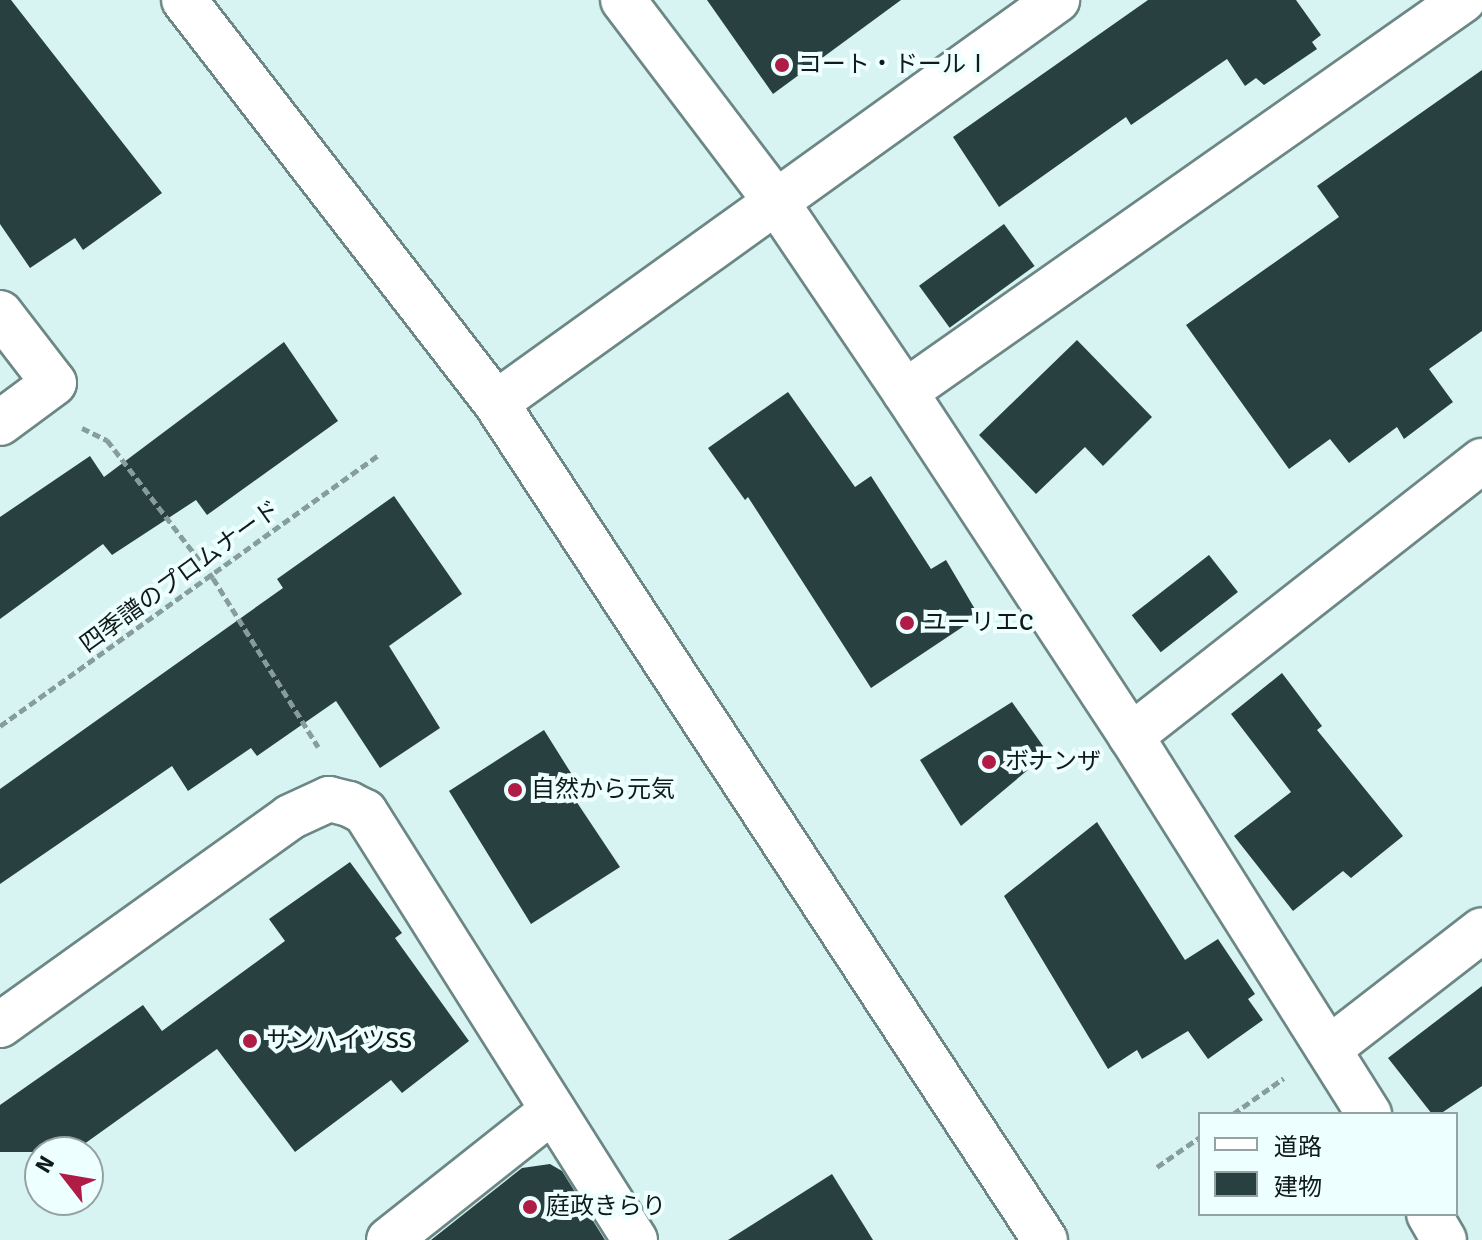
<!DOCTYPE html>
<html>
<head>
<meta charset="utf-8">
<style>
  body { margin:0 }
  #map { position:relative; width:1482px; height:1240px; overflow:hidden; background:#d7f4f2; font-family:Signika,"Noto Sans JP",sans-serif }
  div>[style] { position:absolute }
  [style*='--x'] { left:calc(var(--x)*1px); top:calc(var(--y)*1px); width:calc(var(--w)*1px); rotate:calc(var(--a)*1deg) }
  .building>* { inset:0; background:#284140; transform-origin:0 0 }
  .path>* { height:5px; margin-top:-2.5px; transform-origin:0; background:repeating-linear-gradient(90deg,#879d9b 0 8px,transparent 0 12px) }
  .roads { filter:drop-shadow(2px 0 #6c8785) drop-shadow(-2px 0 #6c8785) drop-shadow(0 2px #6c8785) drop-shadow(0 -2px #6c8785) }
  .minor>* { height:44px; margin:-22px; padding:0 22px; transform-origin:22px; border-radius:22px; background:#fff }
  .dots>* { width:22px; height:22px; translate:-50% -50%; box-sizing:border-box; border:4px solid #edfffe; border-radius:50% }
  span { translate:-50% -50%; white-space:nowrap; text-align:center; line-height:1.15; -webkit-text-stroke:8px #edfffe; paint-order:stroke }
  .poi-label { font-size:24px; color:#0f1a19 }
  .left { translate:0 -50%; text-align:left }
  .street-label { font-size:24px; color:#0f1a19 }
  .legend { position:absolute; left:1198px; top:1112px; width:260px; height:104px; box-sizing:border-box; background:#edfffe; border:2px solid #94a3a2; margin:0; padding:10px 14px; list-style:none; font-size:24px; color:#0f1a19 }
  .legend li { display:flex; align-items:center; gap:16px; height:40px }
  .legend b { width:40px; border:2px solid #94a3a2 }
  .north { position:absolute; left:24px; top:1136px; width:80px; height:80px; box-sizing:border-box; background:#edfffe; border:2px solid #94a3a2; border-radius:50%; rotate:301deg; font-size:22px; font-weight:700; line-height:32px; text-align:center; color:#0f1a19 }
  .north::after { content:''; display:block; margin:auto; width:28px; height:36px; background:#af1c46; clip-path:polygon(50% 0,100% 100%,50% 72%,0 100%) }
</style>
</head>
<body>
<div id="map">
  <div class="building">
    <div style="clip-path:polygon(0 0,11px 0,162px 193px,83px 250px,75px 238px,30px 268px,0 224px)"></div>
    <div style="clip-path:polygon(707px 0,901px 0,773px 94px)"></div>
    <div style="clip-path:polygon(1148px 0,1296px 0,1321px 35px,1312px 42px,1317px 49px,1264px 85px,1256px 78px,1245px 86px,1227px 59px,1131px 125px,1126px 117px,999px 207px,953px 137px)"></div>
    <div style="clip-path:polygon(1482px 70px,1482px 331px,1429px 369px,1453px 402px,1404px 439px,1397px 427px,1349px 463px,1330px 439px,1289px 469px,1186px 325px,1339px 217px,1317px 186px)"></div>
    <div style="left:1004px;top:224px;width:52px;height:105px;rotate:54deg"></div>
    <div style="clip-path:polygon(1077px 340px,1152px 417px,1103px 466px,1085px 447px,1036px 494px,979px 435px)"></div>
    <div style="clip-path:polygon(284px 342px,338px 421px,207px 515px,196px 500px,112px 555px,103px 544px,0 619px,0 517px,90px 456px,104px 477px)"></div>
    <div style="clip-path:polygon(788px 392px,855px 487px,871px 476px,931px 569px,946px 560px,979px 616px,871px 688px,748px 497px,745px 500px,708px 448px)"></div>
    <div style="clip-path:polygon(394px 496px,462px 594px,389px 646px,440px 728px,380px 768px,336px 701px,257px 756px,251px 748px,188px 791px,172px 766px,0 884px,0 789px,283px 588px,277px 579px)"></div>
    <div style="left:1209px;top:555px;width:47px;height:98px;rotate:52deg"></div>
    <div style="clip-path:polygon(1282px 673px,1322px 726px,1317px 730px,1403px 836px,1351px 878px,1343px 871px,1293px 911px,1234px 836px,1291px 792px,1231px 714px)"></div>
    <div style="clip-path:polygon(1012px 702px,1048px 753px,961px 826px,920px 760px)"></div>
    <div style="clip-path:polygon(544px 730px,581px 789px,572px 795px,620px 867px,531px 924px,449px 791px)"></div>
    <div style="clip-path:polygon(1097px 822px,1185px 960px,1218px 939px,1255px 994px,1248px 999px,1263px 1020px,1208px 1059px,1188px 1031px,1142px 1059px,1137px 1050px,1108px 1069px,1004px 896px)"></div>
    <div style="clip-path:polygon(350px 862px,402px 933px,395px 938px,469px 1041px,402px 1093px,391px 1080px,295px 1152px,217px 1049px,73px 1152px,0 1152px,0 1105px,143px 1005px,162px 1031px,285px 941px,269px 919px)"></div>
    <div style="clip-path:polygon(1482px 986px,1482px 1086px,1440px 1114px,1432px 1114px,1388px 1058px)"></div>
    <div style="clip-path:polygon(550px 1164px,562px 1171px,605px 1240px,431px 1240px,522px 1168px)"></div>
    <div style="clip-path:polygon(832px 1174px,873px 1240px,728px 1240px)"></div>
  </div>
  <div class="path">
    <div style="--x:82;--y:428;--w:28;--a:26"></div>
    <div style="--x:107;--y:440;--w:174;--a:52.5"></div>
    <div style="--x:213;--y:578;--w:199;--a:58.1"></div>
    <div style="--x:0;--y:726;--w:466;--a:-35.6"></div>
    <div style="--x:1233;--y:1114;--w:62;--a:-35.2"></div>
    <div style="--x:1157;--y:1167;--w:52;--a:-34.9"></div>
  </div>
  <div class="roads">
    <div class="minor">
      <div style="--x:184;--y:0;--w:510;--a:52.25"></div>
      <div style="--x:496;--y:403;--w:1001;--a:56.74"></div>
      <div style="--x:623;--y:0;--w:251;--a:52.8"></div>
      <div style="--x:775;--y:200;--w:232;--a:55.9"></div>
      <div style="--x:905;--y:392;--w:412;--a:56.7"></div>
      <div style="--x:1131;--y:736;--w:447;--a:57.8"></div>
      <div style="--x:0;--y:313;--w:88;--a:52.4"></div>
      <div style="--x:54;--y:383;--w:67;--a:143.5"></div>
      <div style="--x:905;--y:392;--w:682;--a:-35.09"></div>
      <div style="--x:496;--y:403;--w:691;--a:-35.69"></div>
      <div style="--x:1131;--y:736;--w:446;--a:-38.1"></div>
      <div style="--x:0;--y:1025;--w:357;--a:-35.6"></div>
      <div style="--x:290;--y:817;--w:43;--a:-24.8"></div>
      <div style="--x:329;--y:799;--w:21;--a:14"></div>
      <div style="--x:349;--y:804;--w:18;--a:27"></div>
      <div style="--x:365;--y:812;--w:506;--a:57.75"></div>
      <div style="--x:1330;--y:1048;--w:192;--a:-37.8"></div>
      <div style="--x:1429;--y:1214;--w:30;--a:60"></div>
      <div style="--x:389;--y:1240;--w:209;--a:-38.4"></div>
    </div>
  </div>
  <div class="dots">
    <div style="left:782px;top:65px;background:#af1c46"></div>
    <div style="left:907px;top:623px;background:#af1c46"></div>
    <div style="left:989px;top:762px;background:#af1c46"></div>
    <div style="left:515px;top:790px;background:#af1c46"></div>
    <div style="left:250px;top:1041px;background:#af1c46"></div>
    <div style="left:530px;top:1207px;background:#af1c46"></div>
  </div>
  <div class="poi-label">
    <span class="left" style="left:798px;top:65px">コート・ドールⅠ</span>
    <span class="left" style="left:923px;top:623px">ユーリエC</span>
    <span class="left" style="left:1005px;top:762px">ボナンザ</span>
    <span class="left" style="left:531px;top:790px">自然から元気</span>
    <span class="left" style="left:266px;top:1041px">サンハイツSS</span>
    <span class="left" style="left:546px;top:1207px">庭政きらり</span>
  </div>
  <div class="street-label">
    <span style="left:180px;top:577px;rotate:-36deg">四季譜のプロムナード</span>
  </div>
  <ul class="legend">
  <li><b style="height:10px;background:#fff"></b>道路</li>
  <li><b style="height:22px;background:#284140"></b>建物</li>
  </ul>
  <div class="north">N</div>
</div>
</body>
</html>
